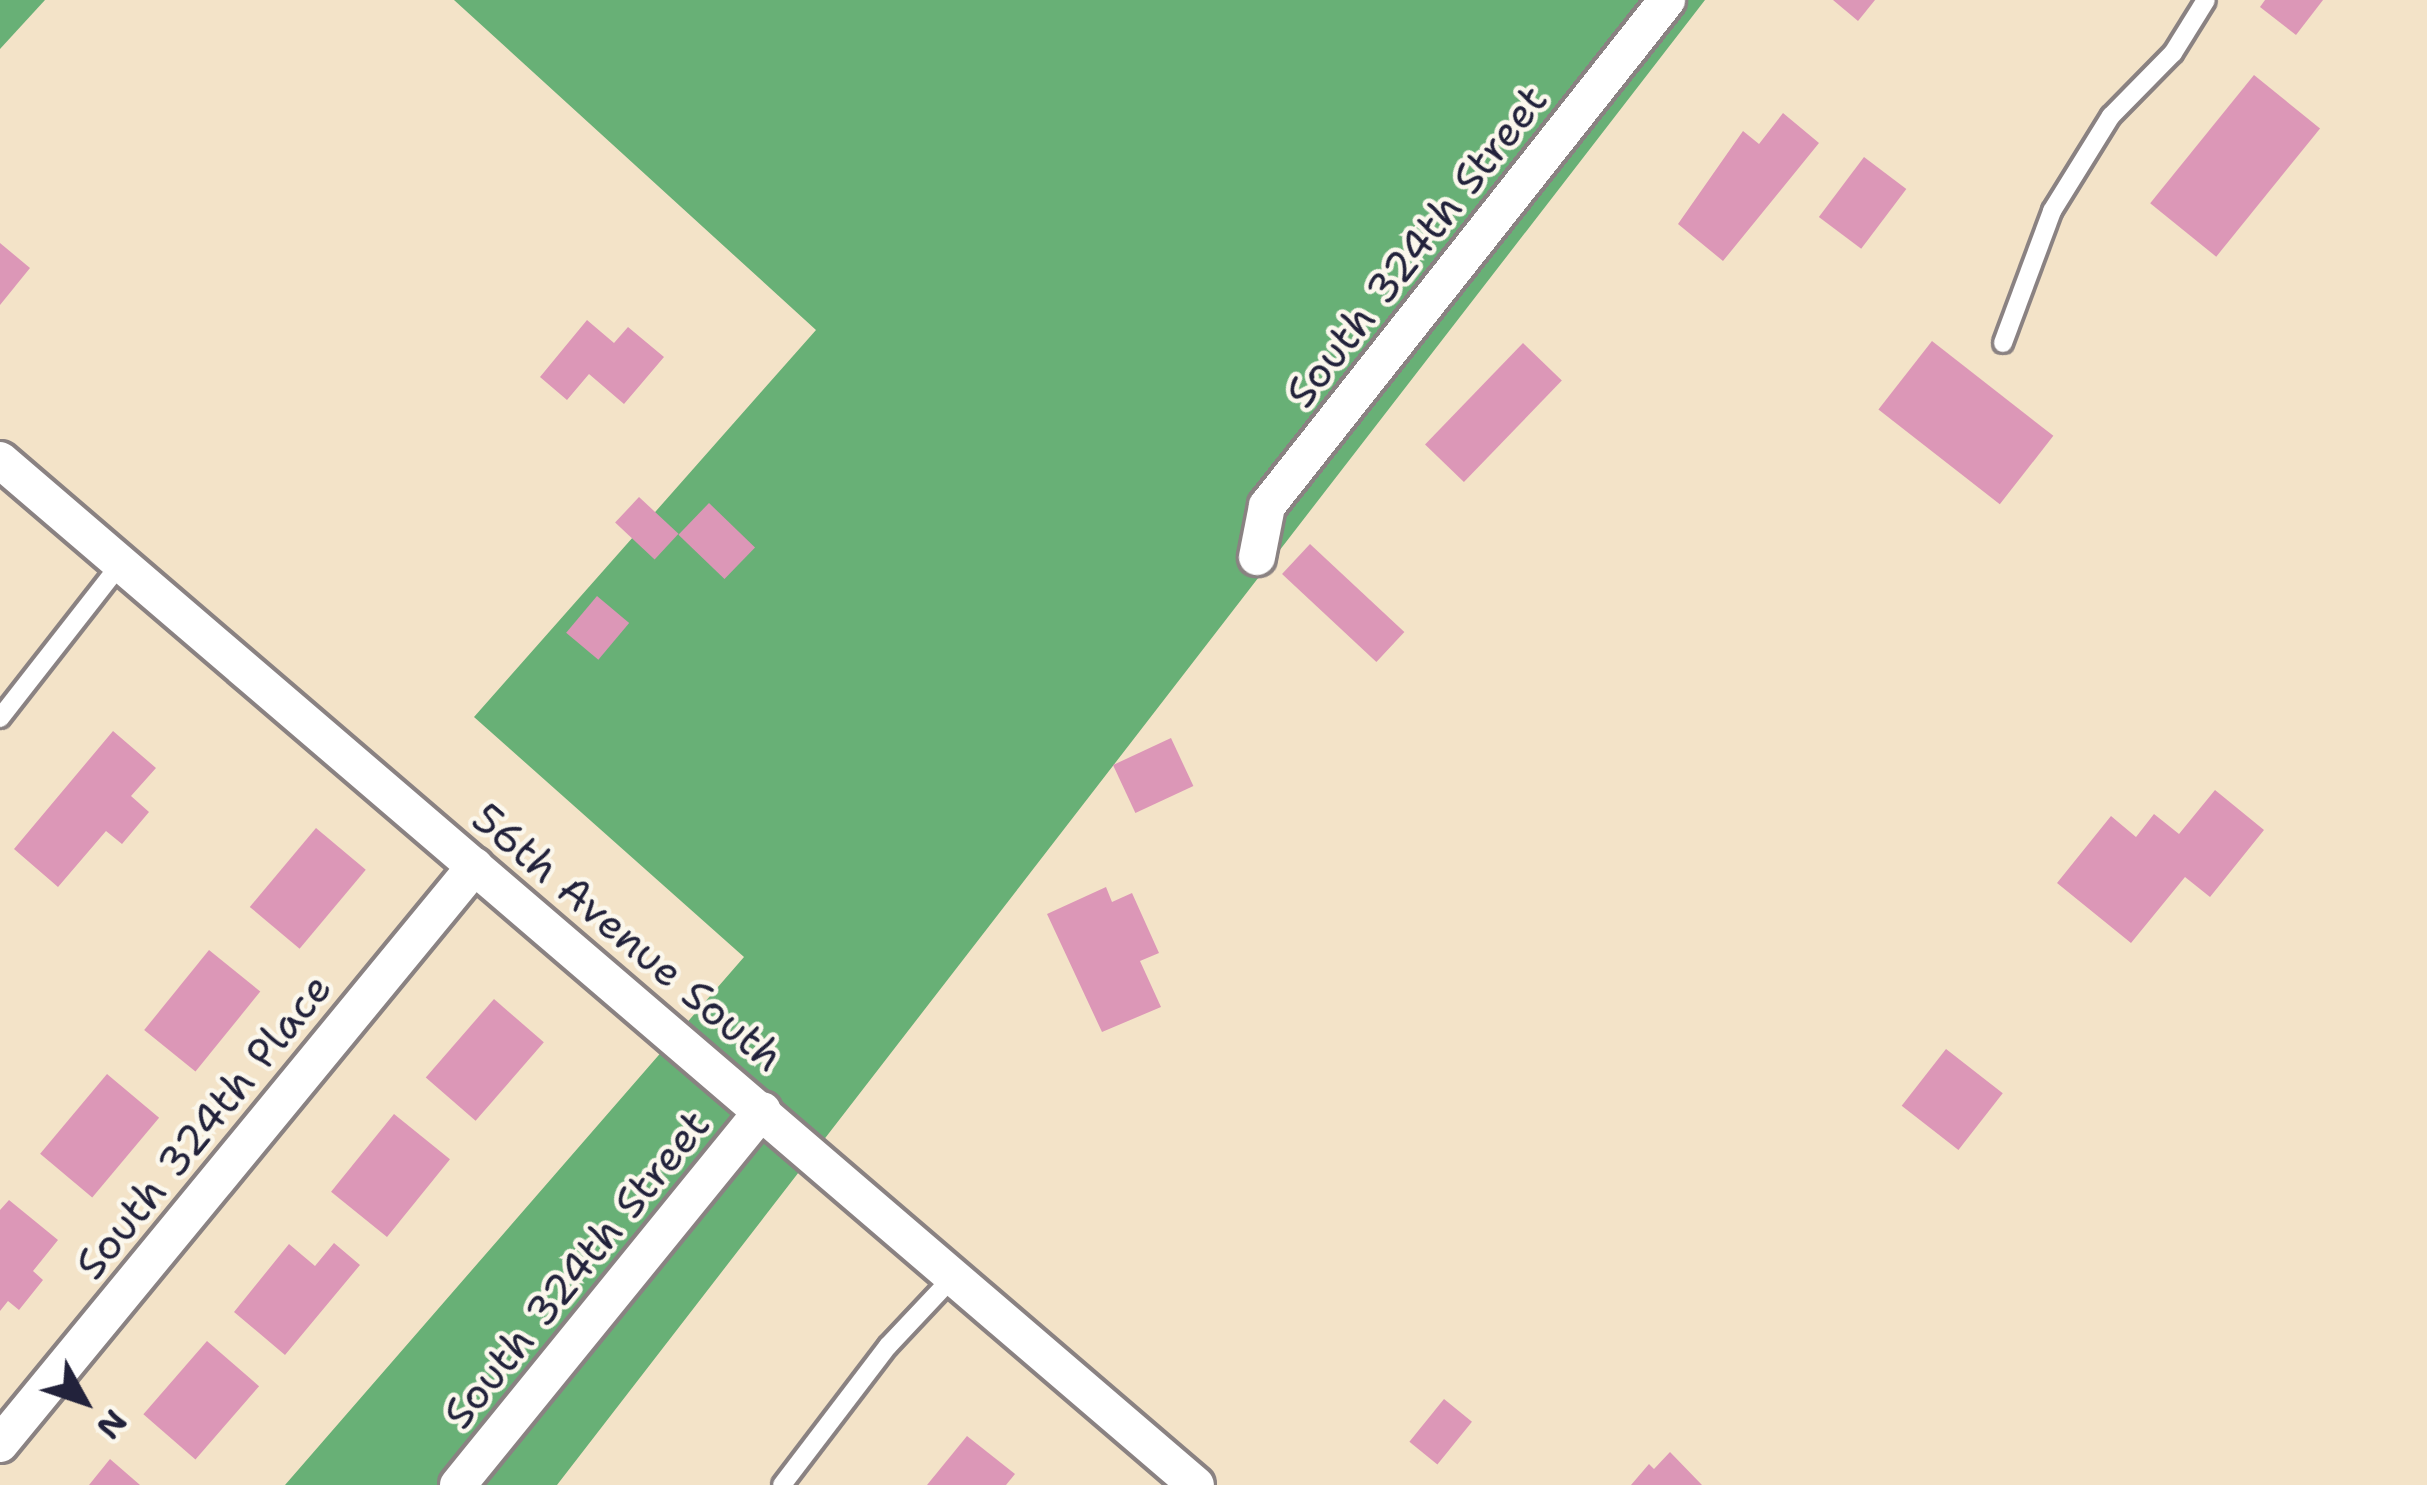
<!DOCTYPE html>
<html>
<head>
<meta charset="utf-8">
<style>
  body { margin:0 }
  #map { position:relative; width:2427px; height:1485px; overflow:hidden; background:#f3e3c8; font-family:"Shantell Sans",sans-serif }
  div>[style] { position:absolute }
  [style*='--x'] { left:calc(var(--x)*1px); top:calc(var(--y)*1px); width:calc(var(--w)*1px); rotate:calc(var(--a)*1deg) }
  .forest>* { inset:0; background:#68b076 }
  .building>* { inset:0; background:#dc97b7; transform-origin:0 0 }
  .roads { filter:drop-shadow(3px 0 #8a8282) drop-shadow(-3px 0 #8a8282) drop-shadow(0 3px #8a8282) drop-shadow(0 -3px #8a8282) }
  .lane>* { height:18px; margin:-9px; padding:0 9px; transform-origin:9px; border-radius:9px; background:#fff }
  .street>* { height:36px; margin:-18px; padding:0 18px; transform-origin:18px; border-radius:18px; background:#fff }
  span { translate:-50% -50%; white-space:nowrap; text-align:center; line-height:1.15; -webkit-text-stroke:9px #fbf7ec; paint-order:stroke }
  .street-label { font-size:42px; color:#22223b }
  .north { position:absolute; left:24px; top:1341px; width:120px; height:120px; -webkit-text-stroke:9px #fbf7ec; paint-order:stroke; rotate:130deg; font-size:33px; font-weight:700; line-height:48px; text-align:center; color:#22223b }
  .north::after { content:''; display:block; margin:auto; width:42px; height:54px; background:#22223b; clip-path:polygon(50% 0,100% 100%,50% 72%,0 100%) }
</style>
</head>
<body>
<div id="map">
  <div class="forest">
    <div style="clip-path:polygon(0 0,45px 0,0 49px)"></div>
    <div style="clip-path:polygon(454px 0,1705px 0,557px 1485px,285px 1485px,744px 957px,474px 717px,816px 330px)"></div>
  </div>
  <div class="building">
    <div style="clip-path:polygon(1833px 0,1875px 0,1858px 21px)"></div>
    <div style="clip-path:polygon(2265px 0,2323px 0,2296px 35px,2260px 7px)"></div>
    <div style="left:2254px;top:75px;width:85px;height:165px;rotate:39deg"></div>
    <div style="clip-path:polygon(1783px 113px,1819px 143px,1723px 261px,1678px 224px,1743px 131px,1759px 144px)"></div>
    <div style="left:1864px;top:157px;width:53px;height:75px;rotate:37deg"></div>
    <div style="clip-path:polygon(0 243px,30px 268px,0 305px)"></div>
    <div style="clip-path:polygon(587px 320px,614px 343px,628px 327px,664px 357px,624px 404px,589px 374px,567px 400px,540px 377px)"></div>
    <div style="left:1932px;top:341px;width:154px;height:87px;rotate:38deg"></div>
    <div style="left:1523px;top:343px;width:54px;height:141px;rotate:44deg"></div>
    <div style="left:639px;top:497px;width:54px;height:35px;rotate:43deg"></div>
    <div style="left:709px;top:503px;width:64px;height:44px;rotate:44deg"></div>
    <div style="left:1310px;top:544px;width:129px;height:41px;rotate:43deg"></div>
    <div style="left:597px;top:596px;width:42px;height:48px;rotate:40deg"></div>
    <div style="clip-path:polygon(113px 731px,156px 768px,131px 796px,149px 812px,122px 844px,106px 831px,58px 887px,14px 849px)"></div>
    <div style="left:1171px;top:738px;width:53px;height:64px;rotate:65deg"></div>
    <div style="clip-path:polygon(2215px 790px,2264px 830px,2210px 897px,2185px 877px,2131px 943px,2057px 883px,2111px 816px,2136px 837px,2154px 814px,2179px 834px)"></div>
    <div style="left:316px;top:828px;width:65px;height:103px;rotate:40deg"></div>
    <div style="clip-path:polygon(1106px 887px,1112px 902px,1132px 893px,1159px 953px,1140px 961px,1161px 1007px,1102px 1032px,1047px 914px)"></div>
    <div style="left:209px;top:950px;width:66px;height:103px;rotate:39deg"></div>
    <div style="left:494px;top:999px;width:66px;height:104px;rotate:41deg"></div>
    <div style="left:1946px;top:1049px;width:72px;height:72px;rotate:38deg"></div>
    <div style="left:107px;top:1074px;width:68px;height:104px;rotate:40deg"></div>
    <div style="left:394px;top:1114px;width:72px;height:100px;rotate:39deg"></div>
    <div style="clip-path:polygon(9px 1200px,58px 1240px,33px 1271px,43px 1280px,19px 1310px,8px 1301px,0 1311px,0 1210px)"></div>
    <div style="clip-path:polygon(334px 1243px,360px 1265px,285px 1355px,234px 1312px,289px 1244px,315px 1266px)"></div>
    <div style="left:207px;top:1341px;width:69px;height:97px;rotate:41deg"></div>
    <div style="left:1444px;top:1399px;width:36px;height:55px;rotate:39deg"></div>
    <div style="clip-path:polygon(967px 1436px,1015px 1474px,1006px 1485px,927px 1485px)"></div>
    <div style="clip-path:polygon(1670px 1452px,1702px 1485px,1631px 1485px,1649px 1464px,1654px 1469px)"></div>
    <div style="clip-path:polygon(110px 1459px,140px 1485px,89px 1485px)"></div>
  </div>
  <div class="roads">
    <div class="lane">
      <div style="--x:2003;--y:343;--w:141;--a:-69.6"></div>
      <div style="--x:2052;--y:211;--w:112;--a:-58.2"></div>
      <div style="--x:2111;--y:116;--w:88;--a:-45.5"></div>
      <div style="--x:2173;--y:53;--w:62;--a:-58.1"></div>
      <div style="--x:0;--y:718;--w:197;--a:-52"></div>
      <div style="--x:782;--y:1485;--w:175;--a:-52.7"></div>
      <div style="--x:888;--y:1346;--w:98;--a:-46.7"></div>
    </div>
    <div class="street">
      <div style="--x:0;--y:460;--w:1575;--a:40.6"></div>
      <div style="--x:1257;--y:557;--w:52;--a:-78.9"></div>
      <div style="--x:1267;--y:506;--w:645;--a:-51.67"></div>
      <div style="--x:0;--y:1444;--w:748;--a:-50.59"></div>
      <div style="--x:458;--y:1485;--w:483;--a:-50.9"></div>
    </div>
  </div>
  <div class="street-label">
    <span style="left:1416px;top:246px;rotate:-52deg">South 324th Street</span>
    <span style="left:628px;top:937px;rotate:40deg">56th Avenue South</span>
    <span style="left:203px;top:1126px;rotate:-51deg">South 324th Place</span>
    <span style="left:576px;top:1269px;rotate:-51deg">South 324th Street</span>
  </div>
  <div class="north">N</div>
</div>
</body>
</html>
